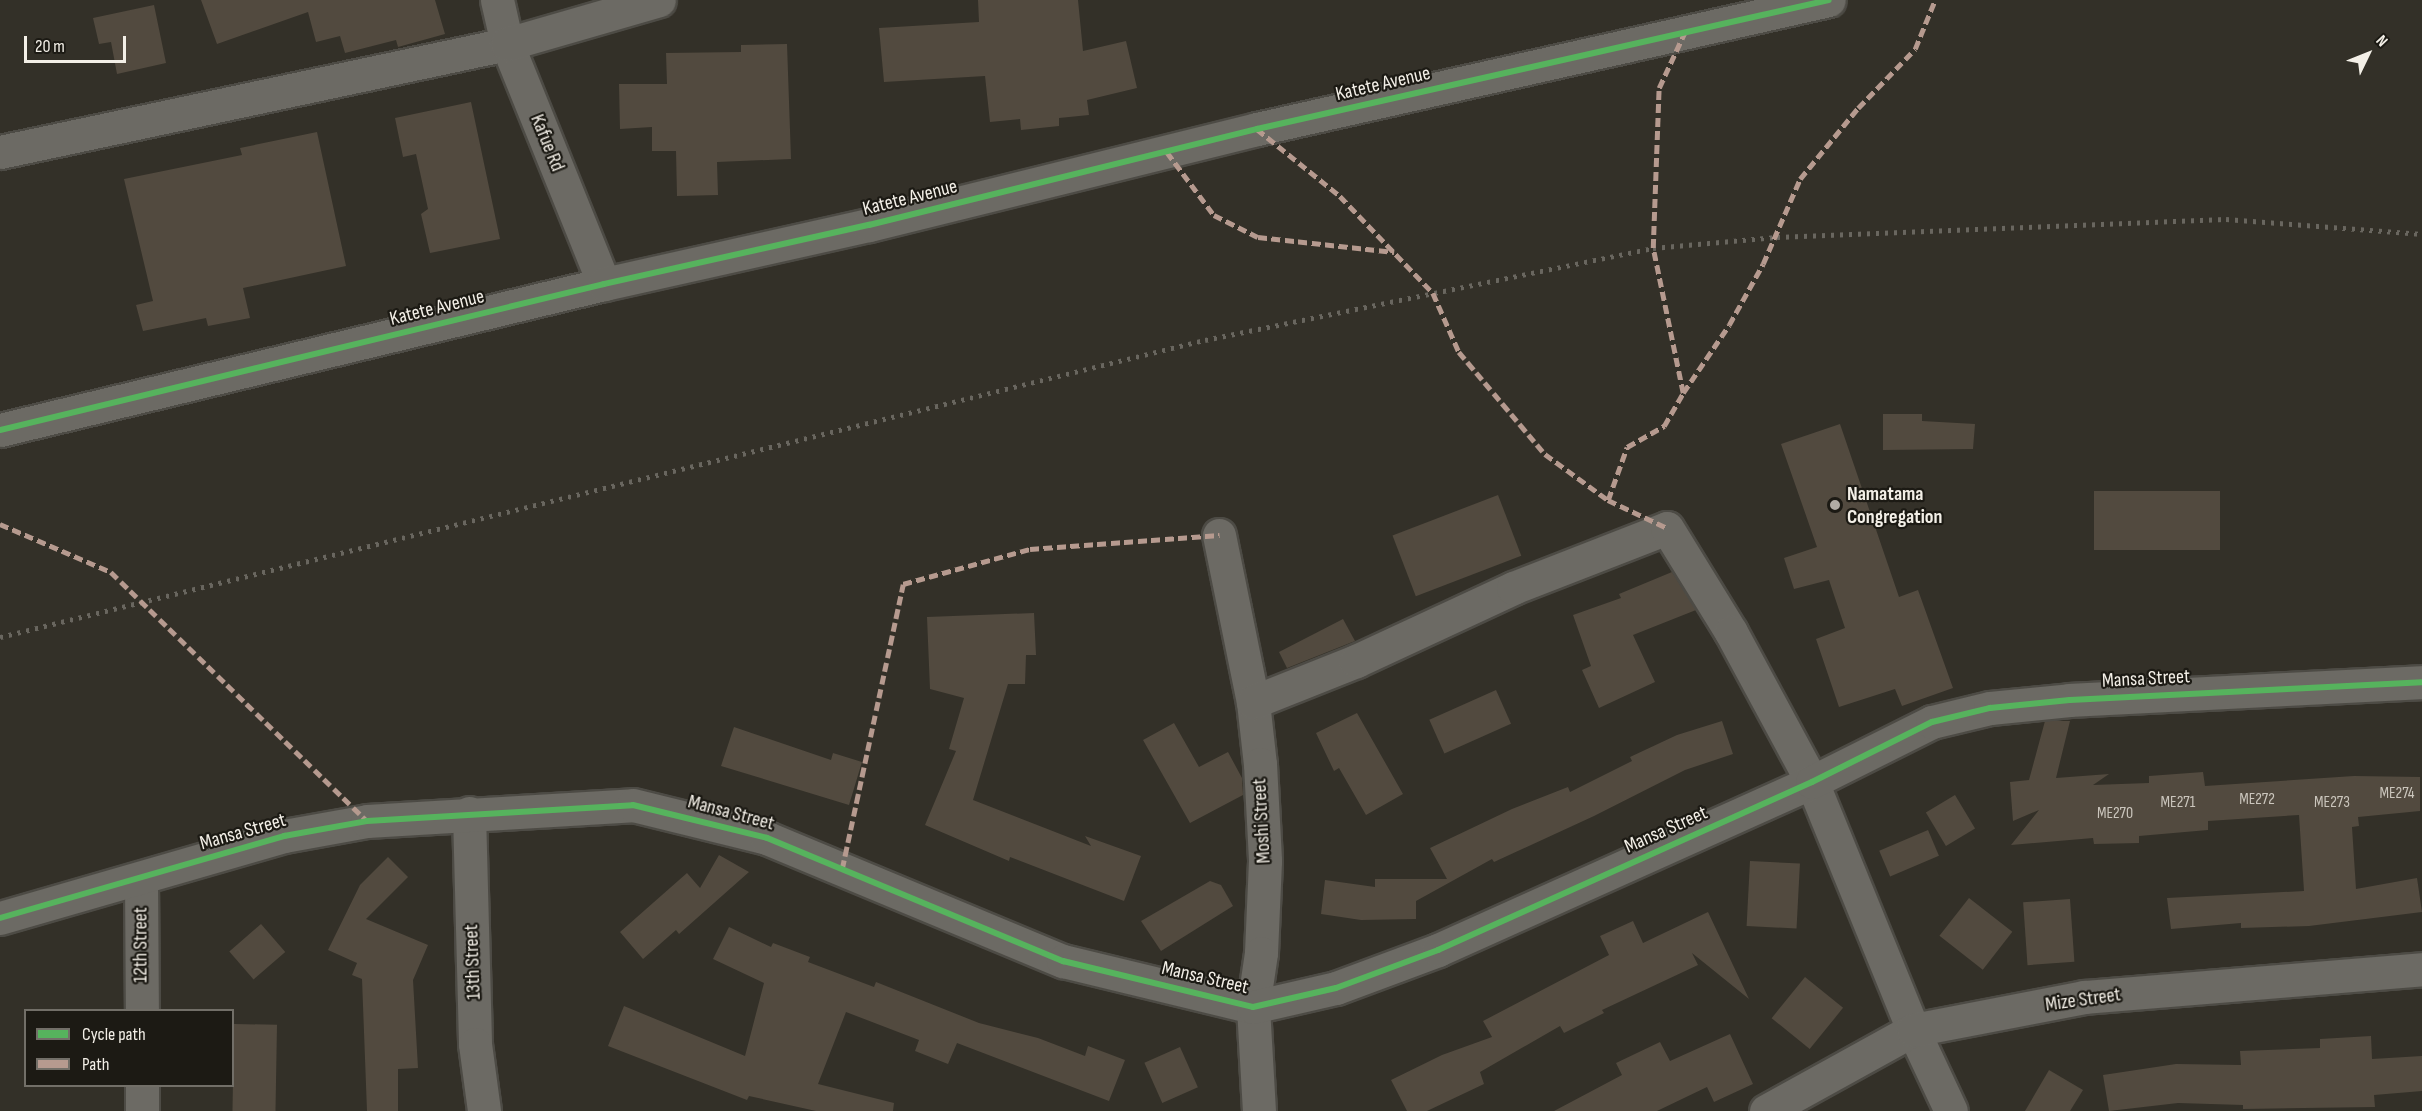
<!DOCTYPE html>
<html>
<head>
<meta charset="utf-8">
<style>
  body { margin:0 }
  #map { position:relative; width:2422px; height:1111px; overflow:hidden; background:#333028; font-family:"Sofia Sans Condensed",sans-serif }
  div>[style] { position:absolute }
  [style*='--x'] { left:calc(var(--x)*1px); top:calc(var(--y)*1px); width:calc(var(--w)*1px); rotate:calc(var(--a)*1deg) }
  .building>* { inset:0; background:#524a3f; transform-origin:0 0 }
  .roads { filter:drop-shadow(2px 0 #4d4b45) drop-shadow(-2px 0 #4d4b45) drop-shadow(0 2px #4d4b45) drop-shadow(0 -2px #4d4b45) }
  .minor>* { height:33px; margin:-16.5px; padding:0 16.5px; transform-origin:16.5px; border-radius:16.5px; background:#6c6a64 }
  .rail>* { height:4.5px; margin-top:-2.25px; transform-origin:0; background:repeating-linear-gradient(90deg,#69665f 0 3px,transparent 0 9px) }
  .quiet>* { height:4.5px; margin-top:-2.25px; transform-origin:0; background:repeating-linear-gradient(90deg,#b69a8f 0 9px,transparent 0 13.5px) }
  .cycleway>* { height:6px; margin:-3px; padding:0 3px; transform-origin:3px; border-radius:3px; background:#56b35d }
  .dots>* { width:16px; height:16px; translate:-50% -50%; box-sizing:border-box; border:3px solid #1c1a14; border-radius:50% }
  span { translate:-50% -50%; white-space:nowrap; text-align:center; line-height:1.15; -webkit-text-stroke:4.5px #1c1a14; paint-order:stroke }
  .number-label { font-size:16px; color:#cbc6bd }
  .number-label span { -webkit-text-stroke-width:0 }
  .street-label { font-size:20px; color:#f3efe7 }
  .poi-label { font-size:20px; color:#f3efe7; font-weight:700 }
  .left { translate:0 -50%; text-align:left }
  .legend { position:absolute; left:24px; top:1009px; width:210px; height:78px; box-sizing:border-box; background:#1c1a14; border:2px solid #726f68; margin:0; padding:8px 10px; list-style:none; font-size:18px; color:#f3efe7 }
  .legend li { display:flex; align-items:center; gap:12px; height:30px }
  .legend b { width:30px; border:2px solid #726f68 }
  .north { position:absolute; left:2338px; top:24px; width:60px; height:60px; -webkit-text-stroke:4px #1c1a14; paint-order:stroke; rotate:47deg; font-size:16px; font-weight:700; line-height:24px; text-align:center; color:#f3efe7 }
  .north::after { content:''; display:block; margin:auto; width:21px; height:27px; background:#f3efe7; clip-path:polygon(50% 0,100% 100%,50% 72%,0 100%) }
  .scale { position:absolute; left:24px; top:36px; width:102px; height:27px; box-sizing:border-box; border:3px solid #f3efe7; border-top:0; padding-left:8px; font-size:18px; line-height:21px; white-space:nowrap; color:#f3efe7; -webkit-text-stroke:4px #1c1a14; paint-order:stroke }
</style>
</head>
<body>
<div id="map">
  <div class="building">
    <div style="clip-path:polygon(201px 0,435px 0,445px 34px,398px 47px,396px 40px,345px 53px,340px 36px,316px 42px,308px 12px,217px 44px)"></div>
    <div style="clip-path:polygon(978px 0,1078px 0,1083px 51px,1126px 41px,1137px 88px,1087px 100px,1089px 115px,1059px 118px,1059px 126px,1021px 130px,1020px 119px,990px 122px,985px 76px,884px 82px,879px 28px,979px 22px)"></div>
    <div style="clip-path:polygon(154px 5px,166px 63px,117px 74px,111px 42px,99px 44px,93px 18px)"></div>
    <div style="clip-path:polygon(787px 44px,791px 159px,717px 162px,718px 195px,677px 196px,676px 151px,652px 151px,652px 127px,620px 129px,619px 84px,667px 84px,666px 53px,741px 52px,741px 45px)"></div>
    <div style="clip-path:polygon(471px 102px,500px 239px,430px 253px,421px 214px,428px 209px,416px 154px,403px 157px,395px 118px)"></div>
    <div style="clip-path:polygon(317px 132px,346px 266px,243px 288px,250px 318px,208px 326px,206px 318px,143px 331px,136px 305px,153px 301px,124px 179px,242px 155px,240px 148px)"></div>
    <div style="clip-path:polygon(1883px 414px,1922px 414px,1922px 421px,1975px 424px,1973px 449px,1883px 450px)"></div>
    <div style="clip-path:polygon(1840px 424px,1899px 597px,1918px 590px,1953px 688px,1902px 706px,1895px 689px,1839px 707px,1816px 639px,1845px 628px,1829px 580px,1794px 589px,1784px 558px,1817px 547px,1781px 444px)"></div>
    <div style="left:2094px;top:491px;width:126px;height:59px"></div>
    <div style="left:1498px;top:495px;width:65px;height:113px;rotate:69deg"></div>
    <div style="clip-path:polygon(1672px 572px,1696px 610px,1633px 635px,1655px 682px,1599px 708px,1582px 670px,1591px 666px,1573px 615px,1621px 598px,1619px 594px)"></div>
    <div style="clip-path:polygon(1034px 613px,1036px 655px,1026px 655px,1025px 684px,1008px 684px,973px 800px,1091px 846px,1085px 836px,1141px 856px,1124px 901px,1010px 857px,1009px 861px,925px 825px,956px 751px,949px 749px,964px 698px,930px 689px,927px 617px)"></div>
    <div style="clip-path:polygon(1343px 619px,1355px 641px,1287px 668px,1279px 652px)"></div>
    <div style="left:1496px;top:690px;width:37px;height:73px;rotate:66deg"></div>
    <div style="clip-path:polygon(1357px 713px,1403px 794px,1366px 815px,1339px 768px,1334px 771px,1316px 733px)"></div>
    <div style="clip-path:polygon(1722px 721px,1733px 754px,1685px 770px,1594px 816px,1494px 862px,1492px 859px,1416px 901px,1416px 919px,1361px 920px,1321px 914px,1325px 880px,1375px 887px,1375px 879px,1447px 879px,1430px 848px,1512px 809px,1568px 787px,1570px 792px,1632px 761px,1630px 757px,1677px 735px)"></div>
    <div style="clip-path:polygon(2045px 721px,2070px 721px,2056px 778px,2109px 774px,2093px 785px,2149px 783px,2149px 776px,2203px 772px,2205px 786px,2354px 776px,2420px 777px,2420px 811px,2358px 817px,2359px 826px,2352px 827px,2356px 889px,2417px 878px,2422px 912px,2309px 926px,2241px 928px,2241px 923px,2171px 929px,2167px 898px,2304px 891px,2299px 815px,2208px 821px,2208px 830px,2139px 836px,2139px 843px,2094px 844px,2093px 838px,2011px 845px,2039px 810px,2013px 821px,2010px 782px,2029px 780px)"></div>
    <div style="clip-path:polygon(1174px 723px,1199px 767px,1228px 752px,1242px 778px,1243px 795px,1190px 823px,1143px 740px)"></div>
    <div style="clip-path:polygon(734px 727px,831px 760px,833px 753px,862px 762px,849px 805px,721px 766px)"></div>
    <div style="left:1955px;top:795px;width:39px;height:34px;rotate:59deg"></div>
    <div style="left:1928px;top:830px;width:28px;height:53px;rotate:67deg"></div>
    <div style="clip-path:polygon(719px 855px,749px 872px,679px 934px,676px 930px,643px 959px,620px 932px,687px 873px,700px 888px)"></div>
    <div style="clip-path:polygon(388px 857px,408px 877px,366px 919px,428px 945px,413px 980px,418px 1068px,398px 1069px,398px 1111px,367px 1111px,362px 979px,352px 975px,357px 963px,328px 950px,360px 885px)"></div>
    <div style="left:1750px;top:861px;width:50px;height:65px;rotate:3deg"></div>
    <div style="clip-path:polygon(1210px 881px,1221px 885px,1233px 906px,1161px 951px,1141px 921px)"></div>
    <div style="left:1969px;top:898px;width:55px;height:48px;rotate:38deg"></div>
    <div style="left:2070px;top:899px;width:63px;height:47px;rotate:86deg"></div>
    <div style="clip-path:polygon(1708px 912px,1749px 999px,1692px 953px,1698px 965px,1602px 1010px,1604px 1013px,1564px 1033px,1560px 1026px,1480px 1072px,1484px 1084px,1427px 1111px,1407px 1111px,1391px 1080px,1442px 1055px,1492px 1037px,1483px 1021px,1609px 955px,1600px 936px,1633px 921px,1643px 943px)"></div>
    <div style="left:261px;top:924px;width:37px;height:42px;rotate:49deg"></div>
    <div style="clip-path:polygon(729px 927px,771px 947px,773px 943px,810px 957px,808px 962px,874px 987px,876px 982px,979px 1023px,1038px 1038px,1085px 1056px,1088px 1046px,1125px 1060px,1109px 1101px,957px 1043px,948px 1064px,915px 1051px,919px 1040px,846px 1012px,818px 1084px,894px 1103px,893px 1111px,816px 1111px,749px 1096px,747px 1100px,608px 1046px,624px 1006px,745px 1056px,764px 983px,713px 959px)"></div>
    <div style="left:1805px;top:977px;width:49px;height:53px;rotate:39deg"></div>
    <div style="left:234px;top:1024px;width:43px;height:87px;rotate:1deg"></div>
    <div style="clip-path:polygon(1730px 1034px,1753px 1084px,1714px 1102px,1707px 1087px,1657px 1111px,1554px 1111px,1622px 1075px,1616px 1063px,1660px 1042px,1670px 1061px)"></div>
    <div style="clip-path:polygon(2371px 1036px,2372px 1059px,2422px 1056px,2422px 1091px,2374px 1095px,2375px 1107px,2243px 1109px,2243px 1105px,2178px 1103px,2109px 1111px,2103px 1075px,2176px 1064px,2241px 1065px,2240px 1051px,2320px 1048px,2320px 1039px)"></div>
    <div style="left:1180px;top:1047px;width:44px;height:39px;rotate:66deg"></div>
    <div style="clip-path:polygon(2049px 1070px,2083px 1090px,2070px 1111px,2025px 1111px)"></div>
  </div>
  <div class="roads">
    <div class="minor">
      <div style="--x:497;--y:0;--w:45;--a:77.2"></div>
      <div style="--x:507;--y:44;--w:259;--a:68"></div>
      <div style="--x:0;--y:152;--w:518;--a:-12.03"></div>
      <div style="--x:507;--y:44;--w:158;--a:-16.1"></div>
      <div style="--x:0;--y:430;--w:621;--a:-13.59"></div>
      <div style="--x:604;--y:284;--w:271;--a:-12.6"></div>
      <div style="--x:869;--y:225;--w:400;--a:-13.9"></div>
      <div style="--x:1257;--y:129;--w:586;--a:-12.71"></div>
      <div style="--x:1219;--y:535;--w:170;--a:78.5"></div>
      <div style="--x:1253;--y:702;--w:62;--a:83.6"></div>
      <div style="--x:1260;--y:764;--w:97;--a:87"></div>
      <div style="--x:1265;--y:861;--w:92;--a:92.5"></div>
      <div style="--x:1261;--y:953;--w:55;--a:98.4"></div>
      <div style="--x:1253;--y:1007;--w:104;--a:86.7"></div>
      <div style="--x:1253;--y:702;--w:111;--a:-21.7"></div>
      <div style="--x:1356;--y:661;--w:173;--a:-24.9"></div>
      <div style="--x:1513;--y:588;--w:165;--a:-21.3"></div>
      <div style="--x:1667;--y:528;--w:122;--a:58.4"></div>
      <div style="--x:1731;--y:632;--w:170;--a:61.6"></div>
      <div style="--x:1812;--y:782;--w:268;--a:67.8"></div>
      <div style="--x:1913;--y:1030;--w:89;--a:64.9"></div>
      <div style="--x:469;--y:813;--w:231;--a:88.5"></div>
      <div style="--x:475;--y:1044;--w:68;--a:82.3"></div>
      <div style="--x:141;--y:879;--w:131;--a:89.6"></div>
      <div style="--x:0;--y:918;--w:296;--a:-16.1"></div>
      <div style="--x:284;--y:836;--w:84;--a:-10.2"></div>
      <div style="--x:367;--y:821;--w:266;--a:-3.4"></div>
      <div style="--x:633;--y:805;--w:138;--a:13.8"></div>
      <div style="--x:767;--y:838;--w:321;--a:22.6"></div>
      <div style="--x:1063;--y:961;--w:195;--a:13.6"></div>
      <div style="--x:1253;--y:1007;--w:85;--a:-12.9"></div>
      <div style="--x:1336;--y:988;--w:109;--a:-20.4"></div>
      <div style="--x:1438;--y:950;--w:410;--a:-24.2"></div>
      <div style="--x:1812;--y:782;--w:134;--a:-26.6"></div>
      <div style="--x:1932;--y:722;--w:60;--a:-13.6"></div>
      <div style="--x:1990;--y:708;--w:80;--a:-5.7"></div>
      <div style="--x:2070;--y:700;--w:352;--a:-2.9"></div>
      <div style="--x:142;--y:1086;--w:25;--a:90"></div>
      <div style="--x:1766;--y:1111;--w:168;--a:-28.9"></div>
      <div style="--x:1913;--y:1030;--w:174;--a:-10.9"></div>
      <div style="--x:2084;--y:997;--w:339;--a:-4.7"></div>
    </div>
  </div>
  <div class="rail">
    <div style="--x:0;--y:637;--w:1241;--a:-13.85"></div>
    <div style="--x:1205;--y:340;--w:457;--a:-11.6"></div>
    <div style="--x:1653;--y:248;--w:124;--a:-5.1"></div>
    <div style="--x:1777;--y:237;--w:449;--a:-2.3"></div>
    <div style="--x:2226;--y:219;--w:197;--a:4.4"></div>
  </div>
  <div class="quiet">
    <div style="--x:1257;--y:129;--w:107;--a:38.9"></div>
    <div style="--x:1340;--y:196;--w:134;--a:46.2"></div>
    <div style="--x:1433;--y:293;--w:64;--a:66.2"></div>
    <div style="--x:1459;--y:352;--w:133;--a:49.9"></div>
    <div style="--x:1545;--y:454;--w:78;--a:36.1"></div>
    <div style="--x:1608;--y:500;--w:65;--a:25.4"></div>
    <div style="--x:1167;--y:152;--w:79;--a:53.3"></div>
    <div style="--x:1214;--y:215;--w:49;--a:26.6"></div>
    <div style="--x:1258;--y:237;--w:137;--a:6.3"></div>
    <div style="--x:1683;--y:393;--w:82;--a:-55.9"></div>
    <div style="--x:1729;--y:325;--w:70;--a:-60.9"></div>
    <div style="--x:1763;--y:264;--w:93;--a:-66.5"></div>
    <div style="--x:1800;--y:179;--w:92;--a:-50.8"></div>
    <div style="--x:1858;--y:108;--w:82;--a:-46"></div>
    <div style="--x:1915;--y:49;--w:53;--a:-67.8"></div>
    <div style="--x:1608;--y:500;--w:56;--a:-70.3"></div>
    <div style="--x:1627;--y:447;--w:43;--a:-29.6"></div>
    <div style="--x:1664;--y:426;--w:38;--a:-60"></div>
    <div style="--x:1683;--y:393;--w:148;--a:-101.7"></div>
    <div style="--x:1653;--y:248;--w:160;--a:-87.9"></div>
    <div style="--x:1659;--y:88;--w:60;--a:-65.2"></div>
    <div style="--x:0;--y:524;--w:121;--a:23.4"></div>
    <div style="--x:111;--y:572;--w:357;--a:44.2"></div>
    <div style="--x:842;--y:869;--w:291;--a:-77.9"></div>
    <div style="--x:903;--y:584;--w:132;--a:-15.4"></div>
    <div style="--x:1030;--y:549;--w:190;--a:-4.2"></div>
  </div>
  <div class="cycleway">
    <div style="--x:0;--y:430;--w:621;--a:-13.59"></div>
    <div style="--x:604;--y:284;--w:271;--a:-12.6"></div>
    <div style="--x:869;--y:225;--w:400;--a:-13.9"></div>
    <div style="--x:1257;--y:129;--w:586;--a:-12.71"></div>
    <div style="--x:0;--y:918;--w:296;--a:-16.1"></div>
    <div style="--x:284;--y:836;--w:84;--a:-10.2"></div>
    <div style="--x:367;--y:821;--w:266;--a:-3.4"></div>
    <div style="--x:633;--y:805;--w:138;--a:13.8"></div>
    <div style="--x:767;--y:838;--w:321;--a:22.6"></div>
    <div style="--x:1063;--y:961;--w:195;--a:13.6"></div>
    <div style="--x:1253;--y:1007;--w:85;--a:-12.9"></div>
    <div style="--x:1336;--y:988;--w:109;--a:-20.4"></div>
    <div style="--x:1438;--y:950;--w:410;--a:-24.2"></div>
    <div style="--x:1812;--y:782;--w:134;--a:-26.6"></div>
    <div style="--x:1932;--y:722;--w:60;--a:-13.6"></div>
    <div style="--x:1990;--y:708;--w:80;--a:-5.7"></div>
    <div style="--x:2070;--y:700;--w:352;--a:-2.9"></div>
  </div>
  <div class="dots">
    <div style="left:1835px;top:505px;background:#b0aca4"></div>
  </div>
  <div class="number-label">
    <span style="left:2397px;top:794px">ME274</span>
    <span style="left:2257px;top:800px">ME272</span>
    <span style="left:2178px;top:803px">ME271</span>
    <span style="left:2332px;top:803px">ME273</span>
    <span style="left:2115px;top:814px">ME270</span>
  </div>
  <div class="street-label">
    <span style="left:1383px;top:84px;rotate:-13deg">Katete Avenue</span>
    <span style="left:547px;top:143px;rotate:68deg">Kafue Rd</span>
    <span style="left:910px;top:198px;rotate:-14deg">Katete Avenue</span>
    <span style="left:437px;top:308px;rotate:-14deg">Katete Avenue</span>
    <span style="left:2146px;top:679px;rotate:-3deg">Mansa Street</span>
    <span style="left:731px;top:813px;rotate:15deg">Mansa Street</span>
    <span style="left:1262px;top:821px;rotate:-93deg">Moshi Street</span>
    <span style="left:1666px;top:830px;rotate:-24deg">Mansa Street</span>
    <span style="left:243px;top:832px;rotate:-16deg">Mansa Street</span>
    <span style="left:141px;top:945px;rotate:-90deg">12th Street</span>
    <span style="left:473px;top:962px;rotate:-92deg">13th Street</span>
    <span style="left:1205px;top:978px;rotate:13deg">Mansa Street</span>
    <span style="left:2083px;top:1000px;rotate:-8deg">Mize Street</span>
  </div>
  <div class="poi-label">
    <span class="left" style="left:1847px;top:506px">Namatama<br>Congregation</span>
  </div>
  <ul class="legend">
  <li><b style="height:8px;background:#56b35d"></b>Cycle path</li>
  <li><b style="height:8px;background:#b69a8f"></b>Path</li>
  </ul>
  <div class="north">N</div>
  <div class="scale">20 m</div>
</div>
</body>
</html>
